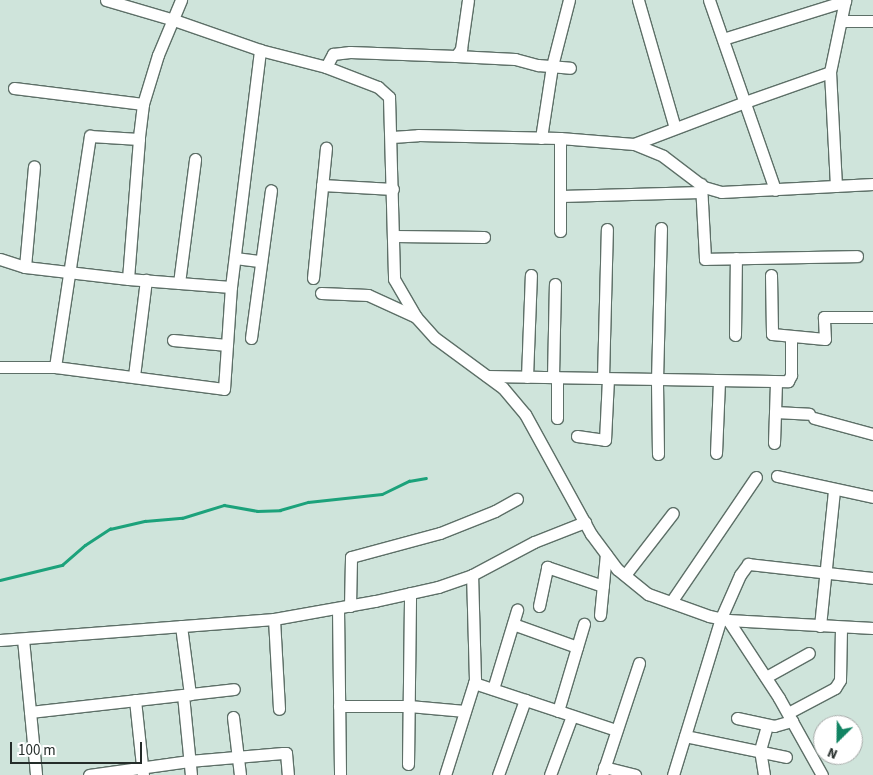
<!DOCTYPE html>
<html>
<head>
<meta charset="utf-8">
<style>
  body { margin:0 }
  #map { position:relative; width:873px; height:775px; overflow:hidden; background:#cfe4db; font-family:"Source Sans 3",sans-serif }
  div>[style] { position:absolute }
  [style*='--x'] { left:calc(var(--x)*1px); top:calc(var(--y)*1px); width:calc(var(--w)*1px); rotate:calc(var(--a)*1deg) }
  .stream>* { height:2.5px; margin:-1.25px; padding:0 1.25px; transform-origin:1.25px; border-radius:1.25px; background:#1ca27b }
  .roads { filter:drop-shadow(1px 0 #5d6f67) drop-shadow(-1px 0 #5d6f67) drop-shadow(0 1px #5d6f67) drop-shadow(0 -1px #5d6f67) }
  .minor>* { height:11px; margin:-5.5px; padding:0 5.5px; transform-origin:5.5px; border-radius:5.5px; background:#fff }
  span { translate:-50% -50%; white-space:nowrap; text-align:center; line-height:1.15; -webkit-text-stroke:4px #fff; paint-order:stroke }
  .north { position:absolute; left:813px; top:715px; width:50px; height:50px; box-sizing:border-box; background:#fff; border:1px solid #a7aba9; border-radius:50%; rotate:203deg; font-size:14px; font-weight:700; line-height:20px; text-align:center; color:#242c29 }
  .north::after { content:''; display:block; margin:auto; width:18px; height:22px; background:#128463; clip-path:polygon(50% 0,100% 100%,50% 72%,0 100%) }
  .scale { position:absolute; left:10px; top:742px; width:132px; height:22px; box-sizing:border-box; border:2px solid #242c29; border-top:0; padding-left:6px; font-size:15px; line-height:18px; white-space:nowrap; color:#242c29; -webkit-text-stroke:4px #fff; paint-order:stroke }
</style>
</head>
<body>
<div id="map">
  <div class="stream">
    <div style="--x:0;--y:580;--w:64;--a:-13.6"></div>
    <div style="--x:62;--y:565;--w:30;--a:-41"></div>
    <div style="--x:85;--y:545;--w:30;--a:-33"></div>
    <div style="--x:110;--y:529;--w:36;--a:-13"></div>
    <div style="--x:145;--y:521;--w:37;--a:-5"></div>
    <div style="--x:182;--y:518;--w:44;--a:-17.2"></div>
    <div style="--x:224;--y:505;--w:34;--a:10"></div>
    <div style="--x:257;--y:511;--w:23;--a:-2"></div>
    <div style="--x:280;--y:510;--w:29;--a:-16"></div>
    <div style="--x:308;--y:502;--w:74;--a:-6.2"></div>
    <div style="--x:382;--y:494;--w:30;--a:-26"></div>
    <div style="--x:409;--y:481;--w:17;--a:-10"></div>
  </div>
  <div class="roads">
    <div class="minor">
      <div style="--x:106;--y:0;--w:71;--a:16.4"></div>
      <div style="--x:174;--y:20;--w:91;--a:19.2"></div>
      <div style="--x:260;--y:50;--w:68;--a:14.4"></div>
      <div style="--x:326;--y:67;--w:56;--a:21"></div>
      <div style="--x:378;--y:87;--w:15;--a:42"></div>
      <div style="--x:389;--y:97;--w:182;--a:88.4"></div>
      <div style="--x:394;--y:279;--w:44;--a:59.9"></div>
      <div style="--x:416;--y:317;--w:28;--a:48"></div>
      <div style="--x:435;--y:338;--w:84;--a:36.3"></div>
      <div style="--x:503;--y:388;--w:34;--a:50"></div>
      <div style="--x:525;--y:414;--w:137;--a:61.2"></div>
      <div style="--x:591;--y:534;--w:44;--a:53.4"></div>
      <div style="--x:617;--y:569;--w:40;--a:39"></div>
      <div style="--x:648;--y:594;--w:65;--a:19.8"></div>
      <div style="--x:709;--y:616;--w:19;--a:12"></div>
      <div style="--x:728;--y:620;--w:145;--a:3.2"></div>
      <div style="--x:638;--y:0;--w:133;--a:73.9"></div>
      <div style="--x:709;--y:0;--w:201;--a:70.8"></div>
      <div style="--x:841;--y:21;--w:32;--a:0"></div>
      <div style="--x:723;--y:39;--w:128;--a:-17.3"></div>
      <div style="--x:456;--y:56;--w:59;--a:2.9"></div>
      <div style="--x:515;--y:59;--w:24;--a:15"></div>
      <div style="--x:538;--y:65;--w:32;--a:5"></div>
      <div style="--x:326;--y:67;--w:15;--a:-62"></div>
      <div style="--x:333;--y:54;--w:17;--a:-7"></div>
      <div style="--x:350;--y:52;--w:106;--a:2.2"></div>
      <div style="--x:456;--y:56;--w:9;--a:-54"></div>
      <div style="--x:461;--y:49;--w:49;--a:-81.9"></div>
      <div style="--x:14;--y:88;--w:130;--a:7.1"></div>
      <div style="--x:143;--y:104;--w:35;--a:97"></div>
      <div style="--x:143;--y:104;--w:51;--a:-73"></div>
      <div style="--x:158;--y:55;--w:60;--a:-67.3"></div>
      <div style="--x:392;--y:137;--w:26;--a:-4"></div>
      <div style="--x:418;--y:135;--w:142;--a:1.2"></div>
      <div style="--x:560;--y:138;--w:74;--a:4.6"></div>
      <div style="--x:634;--y:144;--w:31;--a:22"></div>
      <div style="--x:663;--y:156;--w:51;--a:37.1"></div>
      <div style="--x:704;--y:187;--w:18;--a:16"></div>
      <div style="--x:721;--y:192;--w:152;--a:-3"></div>
      <div style="--x:541;--y:138;--w:73;--a:-81.3"></div>
      <div style="--x:552;--y:66;--w:68;--a:-75.6"></div>
      <div style="--x:634;--y:144;--w:119;--a:-20.7"></div>
      <div style="--x:745;--y:102;--w:90;--a:-19.4"></div>
      <div style="--x:701;--y:184;--w:75;--a:86.9"></div>
      <div style="--x:705;--y:259;--w:152;--a:-1.1"></div>
      <div style="--x:322;--y:185;--w:71;--a:3.2"></div>
      <div style="--x:836;--y:186;--w:114;--a:-93"></div>
      <div style="--x:830;--y:72;--w:74;--a:-78.2"></div>
      <div style="--x:561;--y:196;--w:140;--a:-1.6"></div>
      <div style="--x:560;--y:231;--w:93;--a:-90"></div>
      <div style="--x:394;--y:236;--w:90;--a:0.6"></div>
      <div style="--x:235;--y:258;--w:26;--a:7"></div>
      <div style="--x:0;--y:259;--w:26;--a:18"></div>
      <div style="--x:25;--y:267;--w:104;--a:6.6"></div>
      <div style="--x:128;--y:279;--w:103;--a:4.4"></div>
      <div style="--x:25;--y:267;--w:101;--a:-84.9"></div>
      <div style="--x:771;--y:275;--w:59;--a:89"></div>
      <div style="--x:772;--y:334;--w:53;--a:5.4"></div>
      <div style="--x:825;--y:339;--w:22;--a:-93"></div>
      <div style="--x:824;--y:317;--w:49;--a:0"></div>
      <div style="--x:313;--y:278;--w:131;--a:-84.3"></div>
      <div style="--x:179;--y:283;--w:125;--a:-82.6"></div>
      <div style="--x:321;--y:293;--w:47;--a:2.4"></div>
      <div style="--x:368;--y:295;--w:53;--a:24.6"></div>
      <div style="--x:735;--y:335;--w:77;--a:-89.3"></div>
      <div style="--x:251;--y:338;--w:149;--a:-82.3"></div>
      <div style="--x:173;--y:340;--w:54;--a:5.3"></div>
      <div style="--x:0;--y:367;--w:55;--a:0"></div>
      <div style="--x:55;--y:367;--w:170;--a:7.4"></div>
      <div style="--x:224;--y:389;--w:102;--a:-86.1"></div>
      <div style="--x:231;--y:287;--w:239;--a:-83"></div>
      <div style="--x:55;--y:367;--w:234;--a:-81.4"></div>
      <div style="--x:90;--y:136;--w:49;--a:3.5"></div>
      <div style="--x:139;--y:139;--w:140;--a:94.5"></div>
      <div style="--x:134;--y:376;--w:97;--a:-82.9"></div>
      <div style="--x:487;--y:376;--w:301;--a:1"></div>
      <div style="--x:788;--y:381;--w:7;--a:-63"></div>
      <div style="--x:791;--y:375;--w:39;--a:-90"></div>
      <div style="--x:527;--y:377;--w:102;--a:-87.8"></div>
      <div style="--x:553;--y:377;--w:93;--a:-88.8"></div>
      <div style="--x:603;--y:378;--w:149;--a:-88.5"></div>
      <div style="--x:775;--y:412;--w:34;--a:3"></div>
      <div style="--x:557;--y:418;--w:41;--a:-90"></div>
      <div style="--x:814;--y:418;--w:61;--a:15.2"></div>
      <div style="--x:577;--y:436;--w:28;--a:8"></div>
      <div style="--x:605;--y:440;--w:61;--a:-87.2"></div>
      <div style="--x:774;--y:443;--w:61;--a:-88.1"></div>
      <div style="--x:716;--y:453;--w:72;--a:-87.6"></div>
      <div style="--x:658;--y:454;--w:74;--a:-90.8"></div>
      <div style="--x:657;--y:380;--w:152;--a:-88.5"></div>
      <div style="--x:777;--y:476;--w:98;--a:12.3"></div>
      <div style="--x:625;--y:575;--w:78;--a:-52.3"></div>
      <div style="--x:671;--y:602;--w:151;--a:-55.8"></div>
      <div style="--x:350;--y:606;--w:49;--a:-88.8"></div>
      <div style="--x:351;--y:557;--w:92;--a:-15.1"></div>
      <div style="--x:440;--y:533;--w:59;--a:-21.8"></div>
      <div style="--x:495;--y:511;--w:25;--a:-29"></div>
      <div style="--x:539;--y:606;--w:40;--a:-78"></div>
      <div style="--x:547;--y:567;--w:59;--a:18.7"></div>
      <div style="--x:338;--y:608;--w:167;--a:89.3"></div>
      <div style="--x:600;--y:615;--w:61;--a:-84.4"></div>
      <div style="--x:274;--y:619;--w:90;--a:86.8"></div>
      <div style="--x:728;--y:620;--w:93;--a:56.8"></div>
      <div style="--x:779;--y:698;--w:88;--a:60.8"></div>
      <div style="--x:513;--y:624;--w:68;--a:19.8"></div>
      <div style="--x:181;--y:626;--w:69;--a:82.5"></div>
      <div style="--x:820;--y:626;--w:137;--a:-84.1"></div>
      <div style="--x:23;--y:639;--w:137;--a:84.5"></div>
      <div style="--x:0;--y:640;--w:275;--a:-4.4"></div>
      <div style="--x:274;--y:619;--w:103;--a:-10.1"></div>
      <div style="--x:375;--y:601;--w:65;--a:-12.5"></div>
      <div style="--x:438;--y:587;--w:36;--a:-19"></div>
      <div style="--x:472;--y:575;--w:70;--a:-28"></div>
      <div style="--x:534;--y:542;--w:55;--a:-21.4"></div>
      <div style="--x:766;--y:677;--w:49;--a:-29.2"></div>
      <div style="--x:474;--y:683;--w:150;--a:18.3"></div>
      <div style="--x:493;--y:689;--w:83;--a:-73.1"></div>
      <div style="--x:183;--y:695;--w:80;--a:84.3"></div>
      <div style="--x:135;--y:700;--w:75;--a:83.9"></div>
      <div style="--x:339;--y:706;--w:70;--a:0"></div>
      <div style="--x:409;--y:706;--w:56;--a:5.1"></div>
      <div style="--x:558;--y:711;--w:91;--a:-73.4"></div>
      <div style="--x:30;--y:712;--w:205;--a:-6.4"></div>
      <div style="--x:788;--y:713;--w:53;--a:-28"></div>
      <div style="--x:835;--y:688;--w:9;--a:-58"></div>
      <div style="--x:840;--y:680;--w:53;--a:-88.9"></div>
      <div style="--x:233;--y:717;--w:58;--a:83.1"></div>
      <div style="--x:737;--y:718;--w:38;--a:12"></div>
      <div style="--x:774;--y:726;--w:19;--a:-16"></div>
      <div style="--x:685;--y:736;--w:103;--a:11.7"></div>
      <div style="--x:408;--y:764;--w:171;--a:-89.3"></div>
      <div style="--x:604;--y:767;--w:32;--a:14"></div>
      <div style="--x:89;--y:775;--w:101;--a:-8"></div>
      <div style="--x:189;--y:761;--w:94;--a:-4.9"></div>
      <div style="--x:283;--y:753;--w:3;--a:0"></div>
      <div style="--x:286;--y:753;--w:22;--a:85"></div>
      <div style="--x:445;--y:775;--w:100;--a:-72.5"></div>
      <div style="--x:475;--y:680;--w:105;--a:-91.6"></div>
      <div style="--x:498;--y:775;--w:80;--a:-70.2"></div>
      <div style="--x:550;--y:775;--w:63;--a:-69.6"></div>
      <div style="--x:602;--y:775;--w:118;--a:-71.7"></div>
      <div style="--x:673;--y:775;--w:164;--a:-73"></div>
      <div style="--x:721;--y:618;--w:47;--a:-66.2"></div>
      <div style="--x:740;--y:575;--w:14;--a:-54"></div>
      <div style="--x:748;--y:564;--w:126;--a:6.4"></div>
      <div style="--x:764;--y:775;--w:25;--a:-99"></div>
      <div style="--x:760;--y:750;--w:26;--a:-74"></div>
    </div>
  </div>
  <div class="north">N</div>
  <div class="scale">100 m</div>
</div>
</body>
</html>
